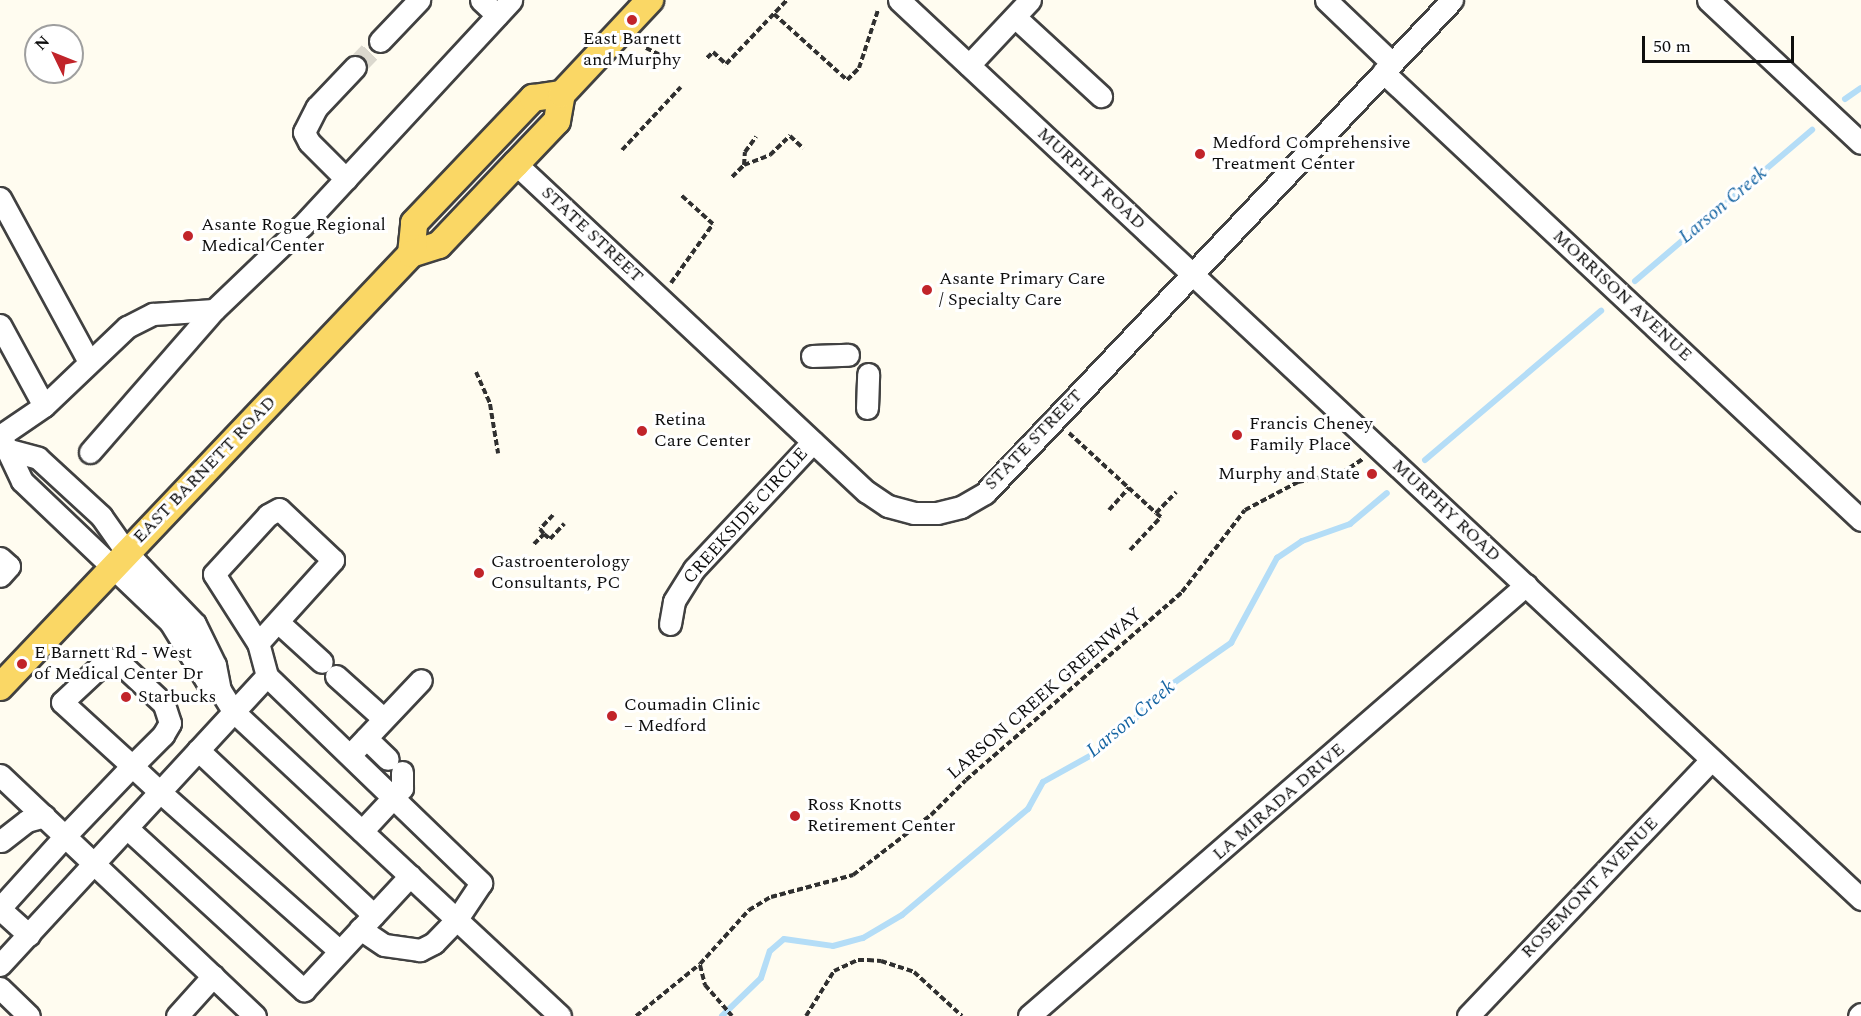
<!DOCTYPE html>
<html>
<head>
<meta charset="utf-8">
<style>
  body { margin:0 }
  #map { position:relative; width:1861px; height:1016px; overflow:hidden; background:#fffcf0; font-family:Spectral,serif }
  div>[style] { position:absolute }
  [style*='--x'] { left:calc(var(--x)*1px); top:calc(var(--y)*1px); width:calc(var(--w)*1px); rotate:calc(var(--a)*1deg) }
  .stream>* { height:6px; margin:-3px; padding:0 3px; transform-origin:3px; border-radius:3px; background:#b4ddf7 }
  .minor-tunnel>* { height:21px; margin-top:-10.5px; transform-origin:0; background:repeating-linear-gradient(90deg,#dbd8ce 0 21px,transparent 0 31px) }
  .path>* { height:4px; margin-top:-2px; transform-origin:0; background:repeating-linear-gradient(90deg,#303030 0 6px,transparent 0 9px) }
  .roads { filter:drop-shadow(2px 0 #414141) drop-shadow(-2px 0 #414141) drop-shadow(0 2px #414141) drop-shadow(0 -2px #414141) }
  .minor>* { height:21px; margin:-10.5px; padding:0 10.5px; transform-origin:10.5px; border-radius:10.5px; background:#fff }
  .major>* { height:26px; margin:-13px; padding:0 13px; transform-origin:13px; border-radius:13px; background:#fad765 }
  .dots>* { width:16px; height:16px; translate:-50% -50%; box-sizing:border-box; border:3px solid #fff; border-radius:50% }
  span { translate:-50% -50%; white-space:nowrap; text-align:center; line-height:1.15; -webkit-text-stroke:6px #fff; paint-order:stroke }
  .poi-label { font-size:18px; color:#0e0e0e }
  .left { translate:0 -50%; text-align:left }
  .right { translate:-100% -50%; text-align:right }
  .street-label { font-size:18px; color:#0e0e0e }
  .water-label { font-size:20px; color:#1564a2; font-style:italic }
  .north { position:absolute; left:24px; top:24px; width:60px; height:60px; box-sizing:border-box; background:#fff; border:2px solid #9f9f9f; border-radius:50%; rotate:313deg; font-size:16px; font-weight:700; line-height:24px; text-align:center; color:#0e0e0e }
  .north::after { content:''; display:block; margin:auto; width:21px; height:27px; background:#c1242a; clip-path:polygon(50% 0,100% 100%,50% 72%,0 100%) }
  .scale { position:absolute; left:1642px; top:36px; width:152px; height:27px; box-sizing:border-box; border:3px solid #0e0e0e; border-top:0; padding-left:8px; font-size:18px; line-height:21px; white-space:nowrap; color:#0e0e0e; -webkit-text-stroke:4px #fff; paint-order:stroke }
</style>
</head>
<body>
<div id="map">
  <div class="stream">
    <div style="--x:1845;--y:99;--w:19;--a:-35"></div>
    <div style="--x:1635;--y:281;--w:233;--a:-40.5"></div>
    <div style="--x:1425;--y:460;--w:231;--a:-40.3"></div>
    <div style="--x:722;--y:1016;--w:54;--a:-44.3"></div>
    <div style="--x:761;--y:978;--w:28;--a:-72"></div>
    <div style="--x:770;--y:951;--w:18;--a:-41"></div>
    <div style="--x:784;--y:939;--w:49;--a:8.1"></div>
    <div style="--x:833;--y:946;--w:31;--a:-15"></div>
    <div style="--x:863;--y:938;--w:45;--a:-30.5"></div>
    <div style="--x:902;--y:915;--w:165;--a:-40.1"></div>
    <div style="--x:1028;--y:809;--w:31;--a:-61"></div>
    <div style="--x:1043;--y:782;--w:60;--a:-29.1"></div>
    <div style="--x:1095;--y:753;--w:41;--a:-38"></div>
    <div style="--x:1127;--y:728;--w:43;--a:-48.8"></div>
    <div style="--x:1155;--y:696;--w:93;--a:-34.9"></div>
    <div style="--x:1231;--y:643;--w:97;--a:-61.6"></div>
    <div style="--x:1277;--y:558;--w:30;--a:-34"></div>
    <div style="--x:1302;--y:541;--w:51;--a:-19.5"></div>
    <div style="--x:1350;--y:524;--w:48;--a:-40"></div>
  </div>
  <div class="minor-tunnel">
    <div style="--x:355;--y:67;--w:36;--a:-46"></div>
  </div>
  <div class="path">
    <div style="--x:774;--y:14;--w:98;--a:42.1"></div>
    <div style="--x:847;--y:80;--w:17;--a:-45"></div>
    <div style="--x:859;--y:68;--w:61;--a:-71.9"></div>
    <div style="--x:646;--y:48;--w:30;--a:26"></div>
    <div style="--x:707;--y:58;--w:8;--a:-45"></div>
    <div style="--x:713;--y:52;--w:18;--a:43"></div>
    <div style="--x:726;--y:64;--w:88;--a:-46.4"></div>
    <div style="--x:622;--y:150;--w:86;--a:-46.9"></div>
    <div style="--x:744;--y:165;--w:13;--a:-86"></div>
    <div style="--x:745;--y:152;--w:19;--a:-54"></div>
    <div style="--x:732;--y:177;--w:17;--a:-45"></div>
    <div style="--x:744;--y:165;--w:28;--a:-21"></div>
    <div style="--x:770;--y:155;--w:28;--a:-44"></div>
    <div style="--x:790;--y:136;--w:18;--a:43"></div>
    <div style="--x:671;--y:283;--w:72;--a:-54.6"></div>
    <div style="--x:713;--y:224;--w:43;--a:-137.8"></div>
    <div style="--x:476;--y:372;--w:35;--a:66"></div>
    <div style="--x:490;--y:404;--w:50;--a:80.7"></div>
    <div style="--x:1069;--y:433;--w:118;--a:42.6"></div>
    <div style="--x:1109;--y:510;--w:30;--a:-48"></div>
    <div style="--x:553;--y:515;--w:19;--a:133"></div>
    <div style="--x:540;--y:529;--w:6;--a:51"></div>
    <div style="--x:544;--y:534;--w:8;--a:40"></div>
    <div style="--x:550;--y:539;--w:21;--a:-47"></div>
    <div style="--x:534;--y:544;--w:14;--a:-45"></div>
    <div style="--x:1130;--y:550;--w:45;--a:-46.8"></div>
    <div style="--x:1161;--y:517;--w:6;--a:-141"></div>
    <div style="--x:1156;--y:513;--w:29;--a:-46"></div>
    <div style="--x:700;--y:965;--w:21;--a:76"></div>
    <div style="--x:705;--y:985;--w:41;--a:48.9"></div>
    <div style="--x:636;--y:1016;--w:82;--a:-39.1"></div>
    <div style="--x:700;--y:964;--w:73;--a:-47.8"></div>
    <div style="--x:749;--y:910;--w:26;--a:-31"></div>
    <div style="--x:771;--y:897;--w:85;--a:-15"></div>
    <div style="--x:853;--y:875;--w:98;--a:-37.6"></div>
    <div style="--x:931;--y:815;--w:49;--a:-45"></div>
    <div style="--x:966;--y:780;--w:286;--a:-41"></div>
    <div style="--x:1182;--y:592;--w:103;--a:-52.5"></div>
    <div style="--x:1245;--y:510;--w:60;--a:-27.8"></div>
    <div style="--x:1298;--y:482;--w:45;--a:-11.6"></div>
    <div style="--x:1342;--y:473;--w:25;--a:-34"></div>
    <div style="--x:806;--y:1016;--w:53;--a:-58.1"></div>
    <div style="--x:834;--y:971;--w:26;--a:-25"></div>
    <div style="--x:858;--y:960;--w:10;--a:0"></div>
    <div style="--x:868;--y:960;--w:13;--a:4"></div>
    <div style="--x:881;--y:961;--w:35;--a:18"></div>
    <div style="--x:914;--y:972;--w:65;--a:42.5"></div>
  </div>
  <div class="roads">
    <div class="minor">
      <div style="--x:481;--y:0;--w:22;--a:43"></div>
      <div style="--x:899;--y:0;--w:1317;--a:43.06"></div>
      <div style="--x:1326;--y:0;--w:91;--a:43.7"></div>
      <div style="--x:1708;--y:0;--w:209;--a:43.1"></div>
      <div style="--x:1015;--y:17;--w:117;--a:42.6"></div>
      <div style="--x:380;--y:41;--w:57;--a:-46.4"></div>
      <div style="--x:969;--y:65;--w:89;--a:-46.8"></div>
      <div style="--x:1383;--y:72;--w:655;--a:43.14"></div>
      <div style="--x:516;--y:164;--w:480;--a:43.1"></div>
      <div style="--x:867;--y:492;--w:25;--a:34"></div>
      <div style="--x:888;--y:506;--w:27;--a:15"></div>
      <div style="--x:914;--y:513;--w:23;--a:0"></div>
      <div style="--x:937;--y:513;--w:25;--a:-14"></div>
      <div style="--x:961;--y:507;--w:28;--a:-30"></div>
      <div style="--x:985;--y:493;--w:679;--a:-46.55"></div>
      <div style="--x:346;--y:179;--w:52;--a:-135"></div>
      <div style="--x:309;--y:142;--w:11;--a:-117"></div>
      <div style="--x:304;--y:132;--w:28;--a:-63"></div>
      <div style="--x:317;--y:107;--w:55;--a:-46.5"></div>
      <div style="--x:0;--y:198;--w:187;--a:61.5"></div>
      <div style="--x:0;--y:325;--w:92;--a:61.5"></div>
      <div style="--x:812;--y:356;--w:36;--a:-2"></div>
      <div style="--x:867;--y:408;--w:34;--a:-88"></div>
      <div style="--x:0;--y:436;--w:53;--a:-34.3"></div>
      <div style="--x:44;--y:406;--w:115;--a:-43.6"></div>
      <div style="--x:127;--y:327;--w:29;--a:-27"></div>
      <div style="--x:153;--y:314;--w:61;--a:-3.8"></div>
      <div style="--x:214;--y:310;--w:122;--a:-43.7"></div>
      <div style="--x:302;--y:226;--w:308;--a:-47.2"></div>
      <div style="--x:4;--y:443;--w:42;--a:64.7"></div>
      <div style="--x:22;--y:481;--w:204;--a:43.6"></div>
      <div style="--x:170;--y:622;--w:70;--a:58.3"></div>
      <div style="--x:207;--y:682;--w:15;--a:32"></div>
      <div style="--x:9;--y:450;--w:30;--a:15"></div>
      <div style="--x:38;--y:458;--w:86;--a:42.6"></div>
      <div style="--x:101;--y:516;--w:45;--a:54.9"></div>
      <div style="--x:127;--y:553;--w:98;--a:46.2"></div>
      <div style="--x:195;--y:624;--w:46;--a:64"></div>
      <div style="--x:215;--y:665;--w:25;--a:79"></div>
      <div style="--x:220;--y:690;--w:25;--a:58"></div>
      <div style="--x:233;--y:711;--w:447;--a:43"></div>
      <div style="--x:90;--y:452;--w:189;--a:-48.9"></div>
      <div style="--x:0;--y:558;--w:12;--a:42"></div>
      <div style="--x:9;--y:566;--w:13;--a:132"></div>
      <div style="--x:278;--y:622;--w:59;--a:42.3"></div>
      <div style="--x:670;--y:624;--w:23;--a:-80"></div>
      <div style="--x:674;--y:601;--w:38;--a:-58"></div>
      <div style="--x:694;--y:569;--w:174;--a:-46.9"></div>
      <div style="--x:267;--y:676;--w:298;--a:44"></div>
      <div style="--x:481;--y:883;--w:43;--a:123.7"></div>
      <div style="--x:457;--y:919;--w:33;--a:134"></div>
      <div style="--x:434;--y:943;--w:16;--a:153"></div>
      <div style="--x:420;--y:950;--w:36;--a:-172"></div>
      <div style="--x:384;--y:945;--w:29;--a:-146"></div>
      <div style="--x:336;--y:676;--w:64;--a:41.9"></div>
      <div style="--x:366;--y:738;--w:30;--a:44"></div>
      <div style="--x:198;--y:750;--w:241;--a:43.2"></div>
      <div style="--x:350;--y:755;--w:103;--a:-46.6"></div>
      <div style="--x:0;--y:775;--w:351;--a:43.4"></div>
      <div style="--x:128;--y:829;--w:239;--a:42.5"></div>
      <div style="--x:304;--y:990;--w:156;--a:-47.1"></div>
      <div style="--x:362;--y:831;--w:59;--a:-47.1"></div>
      <div style="--x:402;--y:788;--w:16;--a:-90"></div>
      <div style="--x:1;--y:841;--w:33;--a:-38"></div>
      <div style="--x:27;--y:821;--w:18;--a:-16"></div>
      <div style="--x:0;--y:908;--w:97;--a:-47.9"></div>
      <div style="--x:65;--y:836;--w:97;--a:-46.3"></div>
      <div style="--x:132;--y:766;--w:44;--a:-45"></div>
      <div style="--x:163;--y:735;--w:14;--a:-60"></div>
      <div style="--x:170;--y:723;--w:20;--a:-108"></div>
      <div style="--x:164;--y:704;--w:62;--a:-137"></div>
      <div style="--x:119;--y:662;--w:11;--a:-165"></div>
      <div style="--x:108;--y:659;--w:63;--a:136.9"></div>
      <div style="--x:62;--y:702;--w:95;--a:42.4"></div>
      <div style="--x:132;--y:766;--w:38;--a:43"></div>
      <div style="--x:160;--y:792;--w:240;--a:41.5"></div>
      <div style="--x:0;--y:909;--w:39;--a:42"></div>
      <div style="--x:0;--y:965;--w:393;--a:-47.3"></div>
      <div style="--x:267;--y:676;--w:34;--a:-105"></div>
      <div style="--x:258;--y:643;--w:112;--a:-47.9"></div>
      <div style="--x:333;--y:560;--w:74;--a:-136.6"></div>
      <div style="--x:279;--y:509;--w:13;--a:151"></div>
      <div style="--x:268;--y:515;--w:80;--a:132.5"></div>
      <div style="--x:214;--y:574;--w:82;--a:57.5"></div>
      <div style="--x:0;--y:988;--w:40;--a:44"></div>
      <div style="--x:177;--y:1016;--w:54;--a:-48"></div>
      <div style="--x:1029;--y:1016;--w:658;--a:-40.93"></div>
      <div style="--x:1468;--y:1016;--w:353;--a:-46.5"></div>
      <div style="--x:1859;--y:1016;--w:3;--a:-45"></div>
    </div>
    <div class="major">
      <div style="--x:411;--y:254;--w:31;--a:-84"></div>
      <div style="--x:414;--y:223;--w:173;--a:-46.4"></div>
      <div style="--x:533;--y:98;--w:29;--a:-8"></div>
      <div style="--x:0;--y:687;--w:597;--a:-46.49"></div>
      <div style="--x:411;--y:254;--w:29;--a:-18"></div>
      <div style="--x:439;--y:245;--w:112;--a:-46.5"></div>
      <div style="--x:516;--y:164;--w:59;--a:-46.4"></div>
      <div style="--x:557;--y:121;--w:27;--a:-80"></div>
      <div style="--x:562;--y:94;--w:129;--a:-46.9"></div>
    </div>
  </div>
  <div class="dots">
    <div style="left:632px;top:20px;background:#c1242a"></div>
    <div style="left:1200px;top:154px;background:#c1242a"></div>
    <div style="left:188px;top:236px;background:#c1242a"></div>
    <div style="left:927px;top:290px;background:#c1242a"></div>
    <div style="left:642px;top:431px;background:#c1242a"></div>
    <div style="left:1237px;top:435px;background:#c1242a"></div>
    <div style="left:1372px;top:474px;background:#c1242a"></div>
    <div style="left:479px;top:573px;background:#c1242a"></div>
    <div style="left:22px;top:664px;background:#c1242a"></div>
    <div style="left:126px;top:697px;background:#c1242a"></div>
    <div style="left:612px;top:716px;background:#c1242a"></div>
    <div style="left:795px;top:816px;background:#c1242a"></div>
  </div>
  <div class="poi-label">
    <span style="left:632px;top:50px">East Barnett<br>and Murphy</span>
    <span class="left" style="left:1212px;top:154px">Medford Comprehensive<br>Treatment Center</span>
    <span class="left" style="left:201px;top:236px">Asante Rogue Regional<br>Medical Center</span>
    <span class="left" style="left:939px;top:290px">Asante Primary Care<br>/ Specialty Care</span>
    <span class="left" style="left:654px;top:431px">Retina<br>Care Center</span>
    <span class="left" style="left:1249px;top:435px">Francis Cheney<br>Family Place</span>
    <span class="right" style="left:1360px;top:474px">Murphy and State</span>
    <span class="left" style="left:491px;top:573px">Gastroenterology<br>Consultants, PC</span>
    <span class="left" style="left:34px;top:664px">E Barnett Rd - West<br>of Medical Center Dr</span>
    <span class="left" style="left:138px;top:697px">Starbucks</span>
    <span class="left" style="left:624px;top:716px">Coumadin Clinic<br>– Medford</span>
    <span class="left" style="left:807px;top:816px">Ross Knotts<br>Retirement Center</span>
  </div>
  <div class="street-label">
    <span style="left:1091px;top:179px;rotate:43deg">MURPHY ROAD</span>
    <span style="left:592px;top:235px;rotate:43deg">STATE STREET</span>
    <span style="left:1622px;top:296px;rotate:43deg">MORRISON AVENUE</span>
    <span style="left:1034px;top:440px;rotate:-46deg">STATE STREET</span>
    <span style="left:205px;top:470px;rotate:-46deg">EAST BARNETT ROAD</span>
    <span style="left:1446px;top:511px;rotate:43deg">MURPHY ROAD</span>
    <span style="left:746px;top:516px;rotate:-48deg">CREEKSIDE CIRCLE</span>
    <span style="left:1045px;top:694px;rotate:-41deg">LARSON CREEK GREENWAY</span>
    <span style="left:1279px;top:802px;rotate:-41deg">LA MIRADA DRIVE</span>
    <span style="left:1590px;top:888px;rotate:-46deg">ROSEMONT AVENUE</span>
  </div>
  <div class="water-label">
    <span style="left:1723px;top:205px;rotate:-40deg">Larson Creek</span>
    <span style="left:1131px;top:719px;rotate:-40deg">Larson Creek</span>
  </div>
  <div class="north">N</div>
  <div class="scale">50 m</div>
</div>
</body>
</html>
